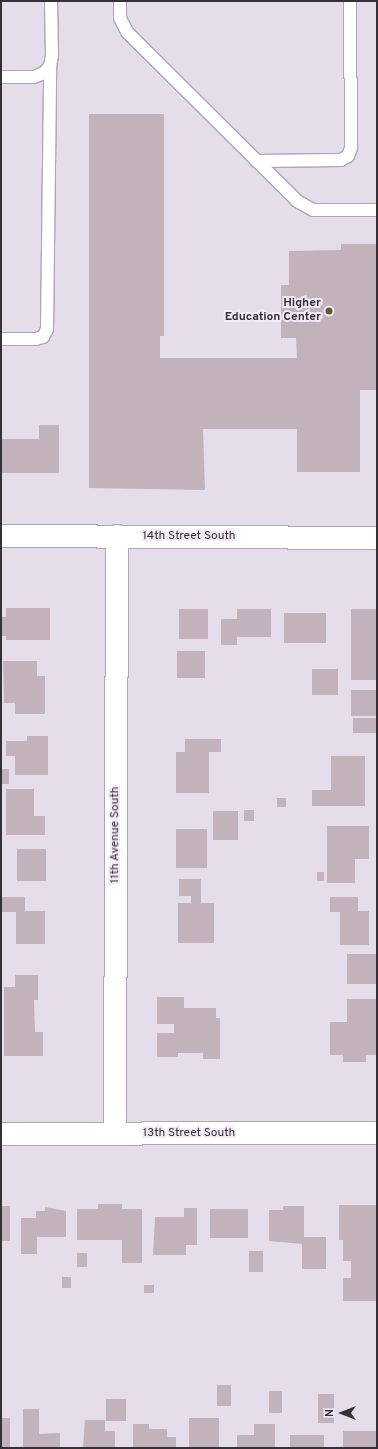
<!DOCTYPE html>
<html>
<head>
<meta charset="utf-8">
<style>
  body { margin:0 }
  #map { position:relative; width:378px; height:1449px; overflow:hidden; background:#e6ddea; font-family:Overpass,sans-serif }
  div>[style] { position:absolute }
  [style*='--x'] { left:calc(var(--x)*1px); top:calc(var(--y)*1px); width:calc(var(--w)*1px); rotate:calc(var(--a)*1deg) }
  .building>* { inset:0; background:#c2b2bb; transform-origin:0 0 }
  .roads { filter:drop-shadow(1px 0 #afa5b3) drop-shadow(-1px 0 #afa5b3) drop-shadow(0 1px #afa5b3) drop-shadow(0 -1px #afa5b3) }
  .service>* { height:12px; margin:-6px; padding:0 6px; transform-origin:6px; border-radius:6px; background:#fff }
  .minor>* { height:22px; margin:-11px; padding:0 11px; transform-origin:11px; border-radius:11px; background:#fff }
  .tertiary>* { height:22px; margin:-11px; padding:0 11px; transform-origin:11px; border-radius:11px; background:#fff }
  .dots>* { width:11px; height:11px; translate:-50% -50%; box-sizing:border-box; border:2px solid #f3eaf8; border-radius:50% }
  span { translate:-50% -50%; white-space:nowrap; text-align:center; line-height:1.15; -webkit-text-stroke:4px #f3eaf8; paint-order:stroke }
  .poi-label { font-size:12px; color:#353137; font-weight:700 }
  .right { translate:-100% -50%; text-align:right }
  .street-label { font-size:12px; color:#353137 }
  .frame { position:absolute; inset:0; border:2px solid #353137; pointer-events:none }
  .north { position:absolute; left:322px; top:1393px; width:40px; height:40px; -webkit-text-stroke:3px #f3eaf8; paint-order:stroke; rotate:270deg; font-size:11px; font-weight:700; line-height:16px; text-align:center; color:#353137 }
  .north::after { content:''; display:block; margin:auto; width:14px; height:18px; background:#353137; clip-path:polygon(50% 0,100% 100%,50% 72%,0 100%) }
</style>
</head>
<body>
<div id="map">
  <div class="building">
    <div style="clip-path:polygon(89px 114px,164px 114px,164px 336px,160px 336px,160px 358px,297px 358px,296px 338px,281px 338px,281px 285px,289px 285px,289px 251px,341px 250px,341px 244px,377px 244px,377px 390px,360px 390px,360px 472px,297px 472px,297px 429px,203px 429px,205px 490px,89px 488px)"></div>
    <div style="clip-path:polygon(39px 425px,59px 425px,59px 473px,1px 473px,1px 439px,39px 439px)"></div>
    <div style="clip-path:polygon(6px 608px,50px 608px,50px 640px,6px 640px,6px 636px,1px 636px,1px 617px,6px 617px)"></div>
    <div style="left:179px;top:609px;width:29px;height:30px"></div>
    <div style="clip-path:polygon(237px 609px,271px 609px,271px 637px,237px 637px,237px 645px,221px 645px,221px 619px,237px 619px)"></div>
    <div style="left:351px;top:609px;width:26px;height:71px"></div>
    <div style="left:284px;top:613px;width:42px;height:30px"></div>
    <div style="left:177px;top:651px;width:28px;height:27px"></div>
    <div style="clip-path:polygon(3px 661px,37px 661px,37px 676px,45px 676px,45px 714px,15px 714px,15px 703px,4px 703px)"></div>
    <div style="left:312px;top:669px;width:26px;height:26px"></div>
    <div style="left:351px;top:690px;width:26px;height:26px"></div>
    <div style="left:353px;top:718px;width:24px;height:15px"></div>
    <div style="clip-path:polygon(27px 736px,48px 736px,48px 775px,15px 775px,15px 756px,6px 756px,6px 741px,27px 741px)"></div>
    <div style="clip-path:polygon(185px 739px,221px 739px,221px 752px,209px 752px,209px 793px,176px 793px,176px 752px,185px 752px)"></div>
    <div style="clip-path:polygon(331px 756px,365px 756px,365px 806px,312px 806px,312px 790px,331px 790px)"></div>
    <div style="left:1px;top:769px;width:8px;height:15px"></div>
    <div style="clip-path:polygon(6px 789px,34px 789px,34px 816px,45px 816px,45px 835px,6px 835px)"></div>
    <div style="left:277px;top:798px;width:9px;height:9px"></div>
    <div style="left:244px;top:810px;width:10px;height:11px"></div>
    <div style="left:213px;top:811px;width:25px;height:29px"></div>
    <div style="clip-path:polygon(327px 826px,369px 826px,369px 859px,355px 859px,355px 883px,327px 883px)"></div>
    <div style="left:176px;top:829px;width:31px;height:39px"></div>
    <div style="left:17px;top:849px;width:29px;height:32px"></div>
    <div style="left:317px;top:872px;width:7px;height:9px"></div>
    <div style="clip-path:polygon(179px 879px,201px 879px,201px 903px,214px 903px,214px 943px,178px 943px,178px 903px,191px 903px,191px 896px,179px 896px)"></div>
    <div style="clip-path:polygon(2px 897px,25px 897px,25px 911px,45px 911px,45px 944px,16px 944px,16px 912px,2px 912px)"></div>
    <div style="clip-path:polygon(330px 897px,358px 897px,358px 911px,369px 911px,369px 945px,340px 945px,340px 912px,330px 912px)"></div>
    <div style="left:347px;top:954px;width:30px;height:30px"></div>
    <div style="clip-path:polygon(15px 975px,38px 975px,38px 1000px,34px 1000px,35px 1032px,43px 1032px,43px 1056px,4px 1056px,4px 987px,15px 987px)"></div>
    <div style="clip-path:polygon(157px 997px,184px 997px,184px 1008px,216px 1008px,216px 1018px,220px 1018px,220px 1059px,203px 1059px,203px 1053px,178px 1053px,178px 1057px,157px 1057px,157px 1033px,174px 1033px,174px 1024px,157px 1024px)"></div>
    <div style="clip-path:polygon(347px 999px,377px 999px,377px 1055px,366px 1055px,366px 1062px,343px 1062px,343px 1055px,330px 1055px,330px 1022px,347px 1022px)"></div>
    <div style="clip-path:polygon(98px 1204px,122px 1204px,122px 1209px,142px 1209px,142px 1263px,122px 1263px,122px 1240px,77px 1240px,77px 1209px,98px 1209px)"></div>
    <div style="clip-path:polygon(339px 1205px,377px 1205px,376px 1301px,343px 1301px,343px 1278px,351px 1278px,351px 1261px,343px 1261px,343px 1240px,339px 1240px)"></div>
    <div style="left:1px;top:1206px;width:9px;height:35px"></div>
    <div style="clip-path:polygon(283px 1206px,304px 1206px,304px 1237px,326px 1237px,326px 1269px,302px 1269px,302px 1244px,269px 1241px,269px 1210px,283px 1210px)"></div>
    <div style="clip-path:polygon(45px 1207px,66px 1211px,66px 1237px,37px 1237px,37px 1254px,21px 1254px,21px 1218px,36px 1218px,36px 1211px,45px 1211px)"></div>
    <div style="clip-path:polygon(184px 1208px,197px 1208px,197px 1245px,186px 1245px,186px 1255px,153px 1255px,155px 1217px,184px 1217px)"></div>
    <div style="left:210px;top:1209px;width:38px;height:29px"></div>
    <div style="left:249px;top:1251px;width:14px;height:21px"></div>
    <div style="left:77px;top:1253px;width:10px;height:14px"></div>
    <div style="left:62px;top:1277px;width:9px;height:11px"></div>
    <div style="left:144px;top:1285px;width:10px;height:8px"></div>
    <div style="left:217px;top:1385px;width:14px;height:21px"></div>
    <div style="left:269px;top:1391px;width:13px;height:22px"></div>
    <div style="left:318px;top:1394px;width:16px;height:29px"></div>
    <div style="left:106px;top:1399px;width:20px;height:22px"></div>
    <div style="clip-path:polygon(23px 1409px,39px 1409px,39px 1434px,60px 1433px,60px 1448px,23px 1448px)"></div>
    <div style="left:1px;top:1418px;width:9px;height:30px"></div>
    <div style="left:189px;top:1418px;width:30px;height:30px"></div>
    <div style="clip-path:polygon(85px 1420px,105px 1420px,105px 1431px,115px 1431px,115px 1448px,83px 1448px)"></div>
    <div style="clip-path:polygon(133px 1424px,149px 1424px,149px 1429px,167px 1429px,167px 1437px,176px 1437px,176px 1448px,133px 1448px)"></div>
    <div style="clip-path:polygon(254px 1424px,275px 1424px,275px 1448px,237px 1448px,237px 1435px,254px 1435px)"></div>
    <div style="left:343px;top:1431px;width:34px;height:17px"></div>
    <div style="left:290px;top:1435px;width:34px;height:13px"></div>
  </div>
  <div class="roads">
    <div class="service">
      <div style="--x:120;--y:1;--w:17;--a:90"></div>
      <div style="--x:120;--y:18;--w:16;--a:63"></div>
      <div style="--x:127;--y:32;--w:240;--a:44.8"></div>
      <div style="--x:297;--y:201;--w:18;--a:29"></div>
      <div style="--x:313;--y:210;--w:64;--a:0"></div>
      <div style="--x:1;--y:77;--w:33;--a:0"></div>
      <div style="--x:34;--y:77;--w:11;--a:-22"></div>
      <div style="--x:44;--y:73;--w:9;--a:-49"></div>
      <div style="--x:50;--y:66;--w:10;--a:-79"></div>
      <div style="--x:52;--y:56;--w:55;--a:-91"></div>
      <div style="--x:256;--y:161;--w:85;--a:-0.7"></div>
      <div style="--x:341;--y:160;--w:8;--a:-30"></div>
      <div style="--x:348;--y:156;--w:9;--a:-69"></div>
      <div style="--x:351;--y:148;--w:147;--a:-90.4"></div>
      <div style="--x:1;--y:339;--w:35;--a:0"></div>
      <div style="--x:36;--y:339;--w:7;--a:-16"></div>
      <div style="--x:43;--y:337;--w:9;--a:-63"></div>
      <div style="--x:47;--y:329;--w:263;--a:-89.3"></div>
    </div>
    <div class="minor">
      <div style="--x:1;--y:1134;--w:376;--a:-0.2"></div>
      <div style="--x:115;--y:1134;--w:598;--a:-89.81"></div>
    </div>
    <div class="tertiary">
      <div style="--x:1;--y:536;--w:376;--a:0.3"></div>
    </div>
  </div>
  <div class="dots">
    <div style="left:329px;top:311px;background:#655926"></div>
  </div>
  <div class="poi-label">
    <span class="right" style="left:321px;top:311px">Higher<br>Education Center</span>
  </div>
  <div class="street-label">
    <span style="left:189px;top:537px">14th Street South</span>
    <span style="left:116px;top:835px;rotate:-90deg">11th Avenue South</span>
    <span style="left:189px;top:1134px">13th Street South</span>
  </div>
  <div class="frame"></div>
  <div class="north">N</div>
</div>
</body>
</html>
